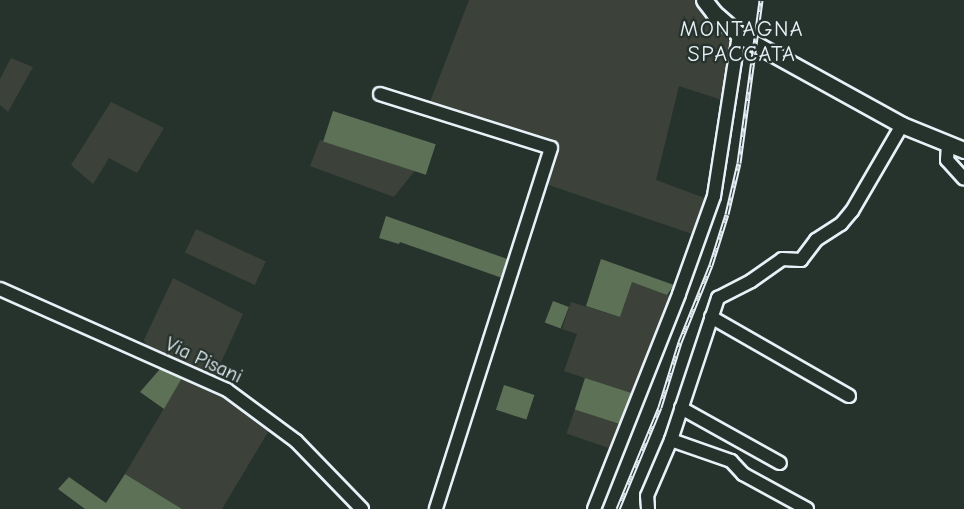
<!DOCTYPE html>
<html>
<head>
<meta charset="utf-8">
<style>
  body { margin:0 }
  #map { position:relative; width:964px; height:509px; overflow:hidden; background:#26332d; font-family:"Comic Neue",sans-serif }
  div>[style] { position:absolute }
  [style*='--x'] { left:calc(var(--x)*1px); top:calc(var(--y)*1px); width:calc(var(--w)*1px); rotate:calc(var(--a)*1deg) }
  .built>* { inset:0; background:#3c423a; transform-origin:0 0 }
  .green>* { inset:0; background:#5c7155; transform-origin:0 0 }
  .roads { filter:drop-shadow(2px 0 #e8f1f8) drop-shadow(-2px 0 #e8f1f8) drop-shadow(0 2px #e8f1f8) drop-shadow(0 -2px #e8f1f8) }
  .minor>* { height:12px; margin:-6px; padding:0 6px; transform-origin:6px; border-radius:6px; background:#26332d }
  .major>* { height:15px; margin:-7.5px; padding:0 7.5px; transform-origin:7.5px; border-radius:7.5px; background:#26332d }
  .rail>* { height:5px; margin-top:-2.5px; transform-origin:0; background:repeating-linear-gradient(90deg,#26332d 0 9px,#e8f1f8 0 18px); box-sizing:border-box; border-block:2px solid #e8f1f8 }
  span { translate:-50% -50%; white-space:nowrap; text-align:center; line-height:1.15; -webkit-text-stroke:5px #26332d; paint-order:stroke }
  .street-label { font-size:20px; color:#e8f1f8 }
  .quarter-label { font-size:22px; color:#e8f1f8; letter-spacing:1.5px }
</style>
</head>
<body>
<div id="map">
  <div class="built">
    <div style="clip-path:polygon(469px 0,698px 0,735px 37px,725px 101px,679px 86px,656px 180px,710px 200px,698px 236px,543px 183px,554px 153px,428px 107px)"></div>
    <div style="clip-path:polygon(11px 58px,33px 67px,8px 112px,0 105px,0 79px)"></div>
    <div style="clip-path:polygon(111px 102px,164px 128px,137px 173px,109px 158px,93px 184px,71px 165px)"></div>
    <div style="clip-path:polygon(320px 140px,370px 156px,416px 169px,394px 197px,310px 166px)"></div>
    <div style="left:196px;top:229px;width:77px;height:26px;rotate:25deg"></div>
    <div style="clip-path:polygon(173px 278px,243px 314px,214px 378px,148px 348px,144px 340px)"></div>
    <div style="clip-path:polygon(632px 281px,680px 300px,643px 398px,564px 371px,577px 334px,562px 329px,571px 302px,620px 317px)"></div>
    <div style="clip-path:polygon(182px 378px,226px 398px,271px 427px,222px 509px,182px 509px,125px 474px)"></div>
    <div style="left:575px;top:409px;width:52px;height:26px;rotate:19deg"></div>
  </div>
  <div class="green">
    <div style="left:333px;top:111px;width:108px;height:32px;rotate:18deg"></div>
    <div style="clip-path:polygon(386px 216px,513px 261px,505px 279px,400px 242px,399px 244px,379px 238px)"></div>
    <div style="clip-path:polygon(601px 259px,674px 285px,667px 295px,632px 282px,620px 317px,586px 306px)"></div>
    <div style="left:553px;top:301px;width:17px;height:23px;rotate:21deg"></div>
    <div style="clip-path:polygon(160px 369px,182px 378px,164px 409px,140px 392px)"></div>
    <div style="left:585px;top:378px;width:51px;height:33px;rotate:18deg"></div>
    <div style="left:504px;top:385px;width:32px;height:26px;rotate:18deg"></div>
    <div style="clip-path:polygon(125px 474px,182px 509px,85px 509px,58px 489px,69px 477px,106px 503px)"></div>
  </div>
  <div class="roads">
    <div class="minor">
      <div style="--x:380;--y:94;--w:179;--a:17.5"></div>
      <div style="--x:551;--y:148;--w:379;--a:107.7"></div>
      <div style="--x:948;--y:145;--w:15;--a:94"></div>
      <div style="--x:947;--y:160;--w:25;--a:48"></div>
      <div style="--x:0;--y:289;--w:248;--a:24"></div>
      <div style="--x:227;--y:390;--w:86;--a:36.5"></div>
      <div style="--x:296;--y:441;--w:95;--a:45.9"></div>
      <div style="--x:711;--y:317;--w:159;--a:29.8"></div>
      <div style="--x:681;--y:408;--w:113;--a:29.1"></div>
      <div style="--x:671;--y:440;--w:64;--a:19.3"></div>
      <div style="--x:731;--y:461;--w:18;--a:47"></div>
      <div style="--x:743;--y:474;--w:73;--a:28.7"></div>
      <div style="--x:594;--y:509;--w:231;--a:-68.4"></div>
      <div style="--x:679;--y:294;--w:104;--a:-70.3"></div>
      <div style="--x:714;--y:196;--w:163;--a:-81.2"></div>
      <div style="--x:648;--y:509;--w:13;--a:-94"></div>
      <div style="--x:647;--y:496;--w:61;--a:-66.8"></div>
      <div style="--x:671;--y:440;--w:150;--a:-71.7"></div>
      <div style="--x:718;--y:298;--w:37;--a:-27"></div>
      <div style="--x:751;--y:281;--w:38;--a:-35"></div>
      <div style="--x:782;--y:259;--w:19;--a:3"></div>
      <div style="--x:801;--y:260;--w:25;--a:-53"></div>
      <div style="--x:816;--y:240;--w:30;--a:-33"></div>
      <div style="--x:841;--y:224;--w:17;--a:-50"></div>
      <div style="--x:852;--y:211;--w:99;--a:-59.8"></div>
    </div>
    <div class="major">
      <div style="--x:704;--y:0;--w:16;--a:52"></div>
      <div style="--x:714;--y:13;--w:33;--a:41"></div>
      <div style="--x:739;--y:35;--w:186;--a:28.9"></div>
      <div style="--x:902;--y:125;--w:67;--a:22"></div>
    </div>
  </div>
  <div class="rail">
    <div style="--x:618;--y:509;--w:110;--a:-67.6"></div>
    <div style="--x:660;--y:407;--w:68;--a:-72.9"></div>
    <div style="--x:680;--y:342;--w:83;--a:-68.1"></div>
    <div style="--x:711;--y:265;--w:53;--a:-72.6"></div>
    <div style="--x:727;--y:214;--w:52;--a:-76.8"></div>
    <div style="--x:739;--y:163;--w:164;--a:-82.3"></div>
  </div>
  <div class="street-label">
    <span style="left:204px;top:360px;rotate:25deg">Via Pisani</span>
  </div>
  <div class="quarter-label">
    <span style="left:742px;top:42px">MONTAGNA<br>SPACCATA</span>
  </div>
</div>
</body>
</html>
